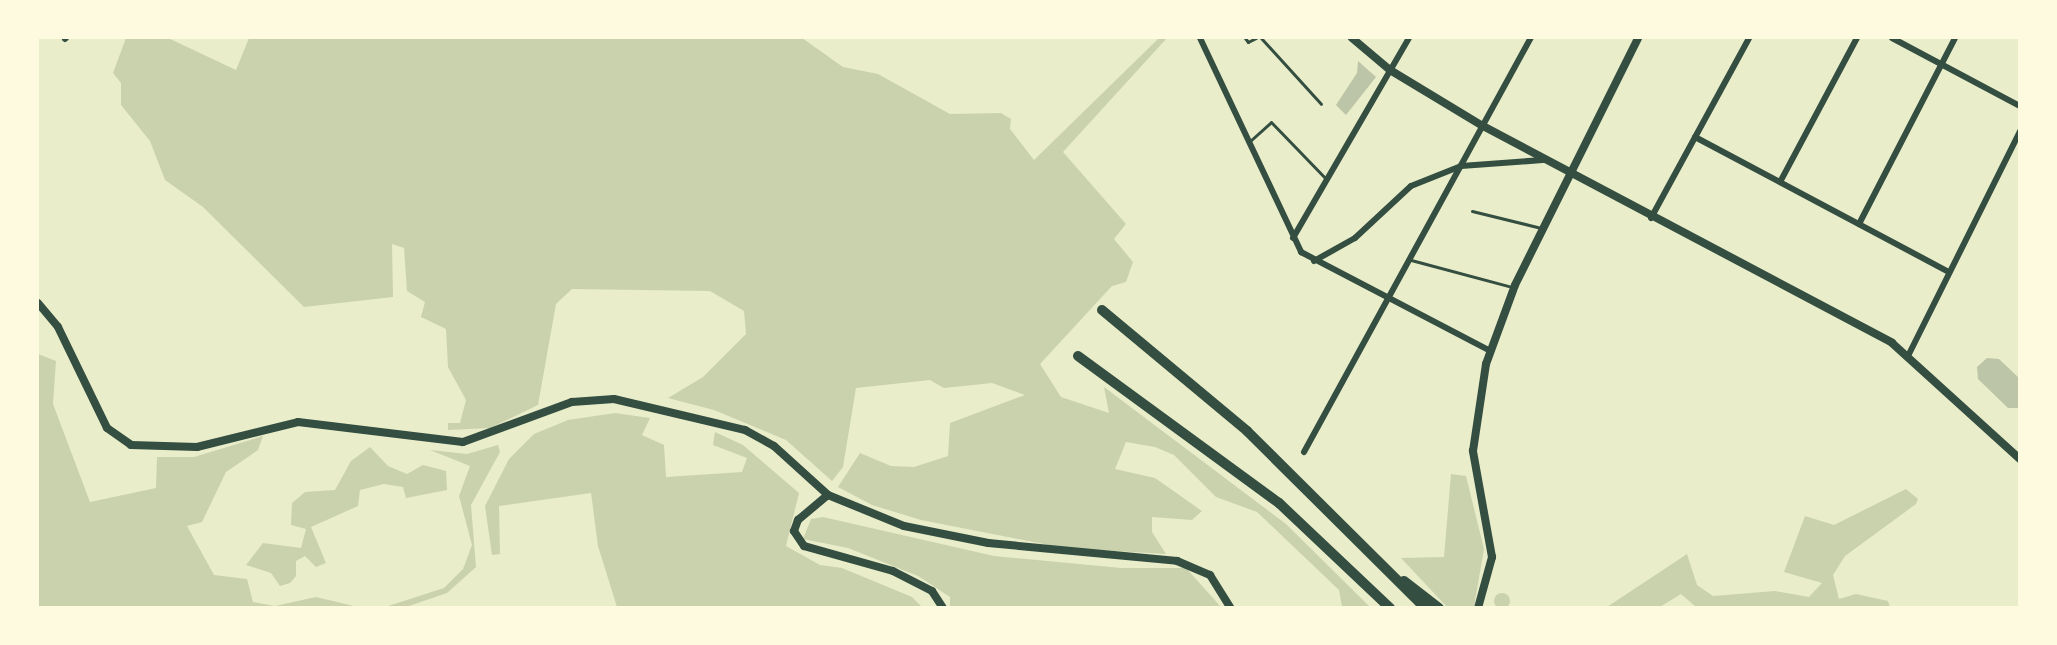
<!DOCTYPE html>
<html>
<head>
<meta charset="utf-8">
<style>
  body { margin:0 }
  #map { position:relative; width:2057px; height:645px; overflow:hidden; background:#e9edc9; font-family:Spectral,serif }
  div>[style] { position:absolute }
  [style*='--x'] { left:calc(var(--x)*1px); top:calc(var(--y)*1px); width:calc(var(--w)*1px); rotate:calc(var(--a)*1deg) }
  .green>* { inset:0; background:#cad2ad }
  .round { border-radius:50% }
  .building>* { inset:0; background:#bcc5a7 }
  .service>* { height:3px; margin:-1.5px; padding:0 1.5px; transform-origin:1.5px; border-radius:1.5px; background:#344e41 }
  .minor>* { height:6px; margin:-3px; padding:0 3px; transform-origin:3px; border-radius:3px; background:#344e41 }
  .tertiary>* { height:8px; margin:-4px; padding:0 4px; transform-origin:4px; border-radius:4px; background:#344e41 }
  .secondary>* { height:8px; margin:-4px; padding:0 4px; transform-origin:4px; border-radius:4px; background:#344e41 }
  .trunk>* { height:10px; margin:-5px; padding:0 5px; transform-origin:5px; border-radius:5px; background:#344e41 }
  span { translate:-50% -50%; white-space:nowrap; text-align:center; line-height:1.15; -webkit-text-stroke:6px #fefae0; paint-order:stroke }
  .frame { position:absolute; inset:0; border:39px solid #fefae0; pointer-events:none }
</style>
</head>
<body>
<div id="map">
  <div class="green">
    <div style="clip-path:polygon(126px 38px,168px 38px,236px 70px,249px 38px,802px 38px,843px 67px,878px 74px,950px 114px,1001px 113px,1011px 119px,1010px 129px,1034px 160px,1159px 38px,1167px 38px,1063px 152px,1126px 224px,1114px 239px,1133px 262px,1126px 282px,1112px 286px,1040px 364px,1061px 397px,1109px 413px,1104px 387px,1286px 524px,1370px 607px,1342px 607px,1339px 590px,1257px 512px,1216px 497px,1174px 455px,1155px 447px,1126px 442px,1115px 469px,1155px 478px,1202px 511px,1192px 520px,1152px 517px,1152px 532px,1166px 554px,1064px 548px,921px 520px,872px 505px,838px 487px,860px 453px,891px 466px,914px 467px,948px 456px,950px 423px,1025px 395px,992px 383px,944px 388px,930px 380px,856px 388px,843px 467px,832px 481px,786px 440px,714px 410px,668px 398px,703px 377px,746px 334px,744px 311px,710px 291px,572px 289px,556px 304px,538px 405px,490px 428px,448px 430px,448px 423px,460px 423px,466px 400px,448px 367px,446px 329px,421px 317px,425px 302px,407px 291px,404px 248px,392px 244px,393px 297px,304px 307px,203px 207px,165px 180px,150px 141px,121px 105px,121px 83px,113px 73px)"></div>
    <div style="clip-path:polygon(38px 354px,56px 361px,53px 404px,90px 502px,156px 488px,157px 457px,194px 457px,263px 436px,258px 450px,226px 472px,202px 522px,187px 526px,214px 575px,247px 579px,253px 602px,275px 606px,316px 597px,358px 607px,38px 607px)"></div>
    <div style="clip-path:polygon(615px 413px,650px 418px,642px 435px,664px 445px,666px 477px,742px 472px,747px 458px,713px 445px,715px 432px,743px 445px,799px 493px,786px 546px,820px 565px,842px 568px,912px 597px,922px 607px,617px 607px,598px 546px,591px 493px,499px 506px,500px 554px,492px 555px,485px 506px,509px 459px,534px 434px,568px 420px)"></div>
    <div style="clip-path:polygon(498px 445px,500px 452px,471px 505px,476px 567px,447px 593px,406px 607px,385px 607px,444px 588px,463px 569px,472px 545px,459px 496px,470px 466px,430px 450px,467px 454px)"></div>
    <div style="clip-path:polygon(370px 447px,388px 466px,407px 474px,423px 465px,446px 471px,447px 490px,406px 498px,403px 487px,384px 484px,360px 490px,358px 506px,311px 527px,326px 563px,316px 567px,305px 556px,296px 561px,296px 576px,290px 583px,280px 586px,271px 573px,246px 565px,263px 543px,301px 548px,306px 529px,291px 525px,292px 503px,305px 492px,335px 490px,351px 461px)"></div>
    <div style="clip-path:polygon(1451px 474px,1466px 476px,1484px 549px,1474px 607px,1447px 607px,1401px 558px,1444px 557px)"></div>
    <div style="clip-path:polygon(1906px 489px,1918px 499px,1916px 504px,1845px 556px,1833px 575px,1839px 599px,1856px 594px,1888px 601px,1890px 607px,1696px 607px,1681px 594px,1660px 607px,1607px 607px,1687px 554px,1697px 585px,1713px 596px,1775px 591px,1809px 597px,1822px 583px,1784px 572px,1805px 516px,1834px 525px)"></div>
    <div style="clip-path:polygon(823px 517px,994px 556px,1121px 568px,1186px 568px,1221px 607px,950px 607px,950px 597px,918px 576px,848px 548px,803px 539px,811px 519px)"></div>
    <div class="round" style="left:1494px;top:593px;width:16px;height:16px"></div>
  </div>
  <div class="building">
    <div style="clip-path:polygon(1358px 61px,1376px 77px,1346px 115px,1336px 105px,1357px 73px)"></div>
    <div style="clip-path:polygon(1987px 358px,1999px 359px,2020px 379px,2020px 408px,2008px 408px,1978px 379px,1977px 367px)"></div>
  </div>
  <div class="service">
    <div style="--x:1245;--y:38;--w:5;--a:53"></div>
    <div style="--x:1248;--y:42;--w:9;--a:-27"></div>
    <div style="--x:1261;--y:38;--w:89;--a:47.7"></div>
    <div style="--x:1250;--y:141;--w:28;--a:-42"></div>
    <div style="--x:1271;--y:122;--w:79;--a:46"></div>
    <div style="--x:1472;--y:211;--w:71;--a:13.8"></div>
    <div style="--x:1411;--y:260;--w:105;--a:15"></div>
  </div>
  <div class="minor">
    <div style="--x:1200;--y:38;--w:237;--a:64.7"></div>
    <div style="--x:1301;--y:252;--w:213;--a:27.6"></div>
    <div style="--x:1892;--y:38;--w:145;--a:28"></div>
    <div style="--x:65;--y:39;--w:1;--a:-45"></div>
    <div style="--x:1695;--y:137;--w:285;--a:28"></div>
    <div style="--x:1780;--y:182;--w:163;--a:-61.9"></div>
    <div style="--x:1651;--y:218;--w:205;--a:-61.4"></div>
    <div style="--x:1859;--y:224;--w:209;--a:-62.7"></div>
    <div style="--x:1293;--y:238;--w:231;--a:-59.9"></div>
    <div style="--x:1314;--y:261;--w:47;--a:-29.3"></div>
    <div style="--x:1355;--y:238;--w:76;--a:-42.9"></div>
    <div style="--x:1411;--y:186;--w:54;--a:-21.8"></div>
    <div style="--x:1461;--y:166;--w:82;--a:-4.2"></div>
    <div style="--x:1909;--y:354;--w:249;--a:-63.5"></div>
    <div style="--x:1304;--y:452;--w:472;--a:-61.3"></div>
  </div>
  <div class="tertiary">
    <div style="--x:1478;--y:608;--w:53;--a:-74.6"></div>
    <div style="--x:1492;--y:557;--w:108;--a:-100.2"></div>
    <div style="--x:1473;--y:451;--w:88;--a:-81.5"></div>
    <div style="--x:1486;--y:364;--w:84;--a:-69.8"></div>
    <div style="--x:1515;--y:285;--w:276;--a:-63.5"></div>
  </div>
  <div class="secondary">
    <div style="--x:1352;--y:38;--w:50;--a:40.1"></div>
    <div style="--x:1390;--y:70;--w:109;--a:31.1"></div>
    <div style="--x:1483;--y:126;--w:463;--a:27.9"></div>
    <div style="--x:1892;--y:343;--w:173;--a:42.2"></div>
    <div style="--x:38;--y:303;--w:31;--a:50"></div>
    <div style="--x:58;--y:327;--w:112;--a:64.1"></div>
    <div style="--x:107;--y:428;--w:29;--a:35"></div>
    <div style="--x:131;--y:445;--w:66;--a:1.7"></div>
    <div style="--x:197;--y:447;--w:104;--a:-13.9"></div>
    <div style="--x:298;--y:422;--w:166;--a:6.9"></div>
    <div style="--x:463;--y:442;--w:116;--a:-20.2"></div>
    <div style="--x:572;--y:402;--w:42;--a:-4.1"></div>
    <div style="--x:614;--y:399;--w:135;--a:13.3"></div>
    <div style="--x:745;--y:430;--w:33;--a:29"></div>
    <div style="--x:774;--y:446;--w:73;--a:42.2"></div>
    <div style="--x:943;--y:608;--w:20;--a:-123"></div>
    <div style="--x:932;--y:591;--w:44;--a:-152.9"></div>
    <div style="--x:893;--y:571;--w:92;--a:-164.3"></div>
    <div style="--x:804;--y:546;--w:18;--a:-124"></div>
    <div style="--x:794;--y:531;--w:12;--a:-70"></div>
    <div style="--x:798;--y:520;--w:39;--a:-40"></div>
    <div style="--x:828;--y:495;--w:82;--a:22.2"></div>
    <div style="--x:904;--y:526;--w:86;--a:11.4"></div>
    <div style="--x:988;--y:543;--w:190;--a:5.4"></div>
    <div style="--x:1177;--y:561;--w:36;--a:23"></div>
    <div style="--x:1210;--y:575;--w:39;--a:58"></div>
  </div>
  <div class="trunk">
    <div style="--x:1102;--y:310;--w:189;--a:39.8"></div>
    <div style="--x:1247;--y:431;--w:251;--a:44.8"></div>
    <div style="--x:1078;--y:356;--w:249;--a:36.2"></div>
    <div style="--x:1279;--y:503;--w:153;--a:43.4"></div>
    <div style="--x:1404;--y:581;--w:44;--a:37.6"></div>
  </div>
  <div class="frame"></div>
</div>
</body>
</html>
